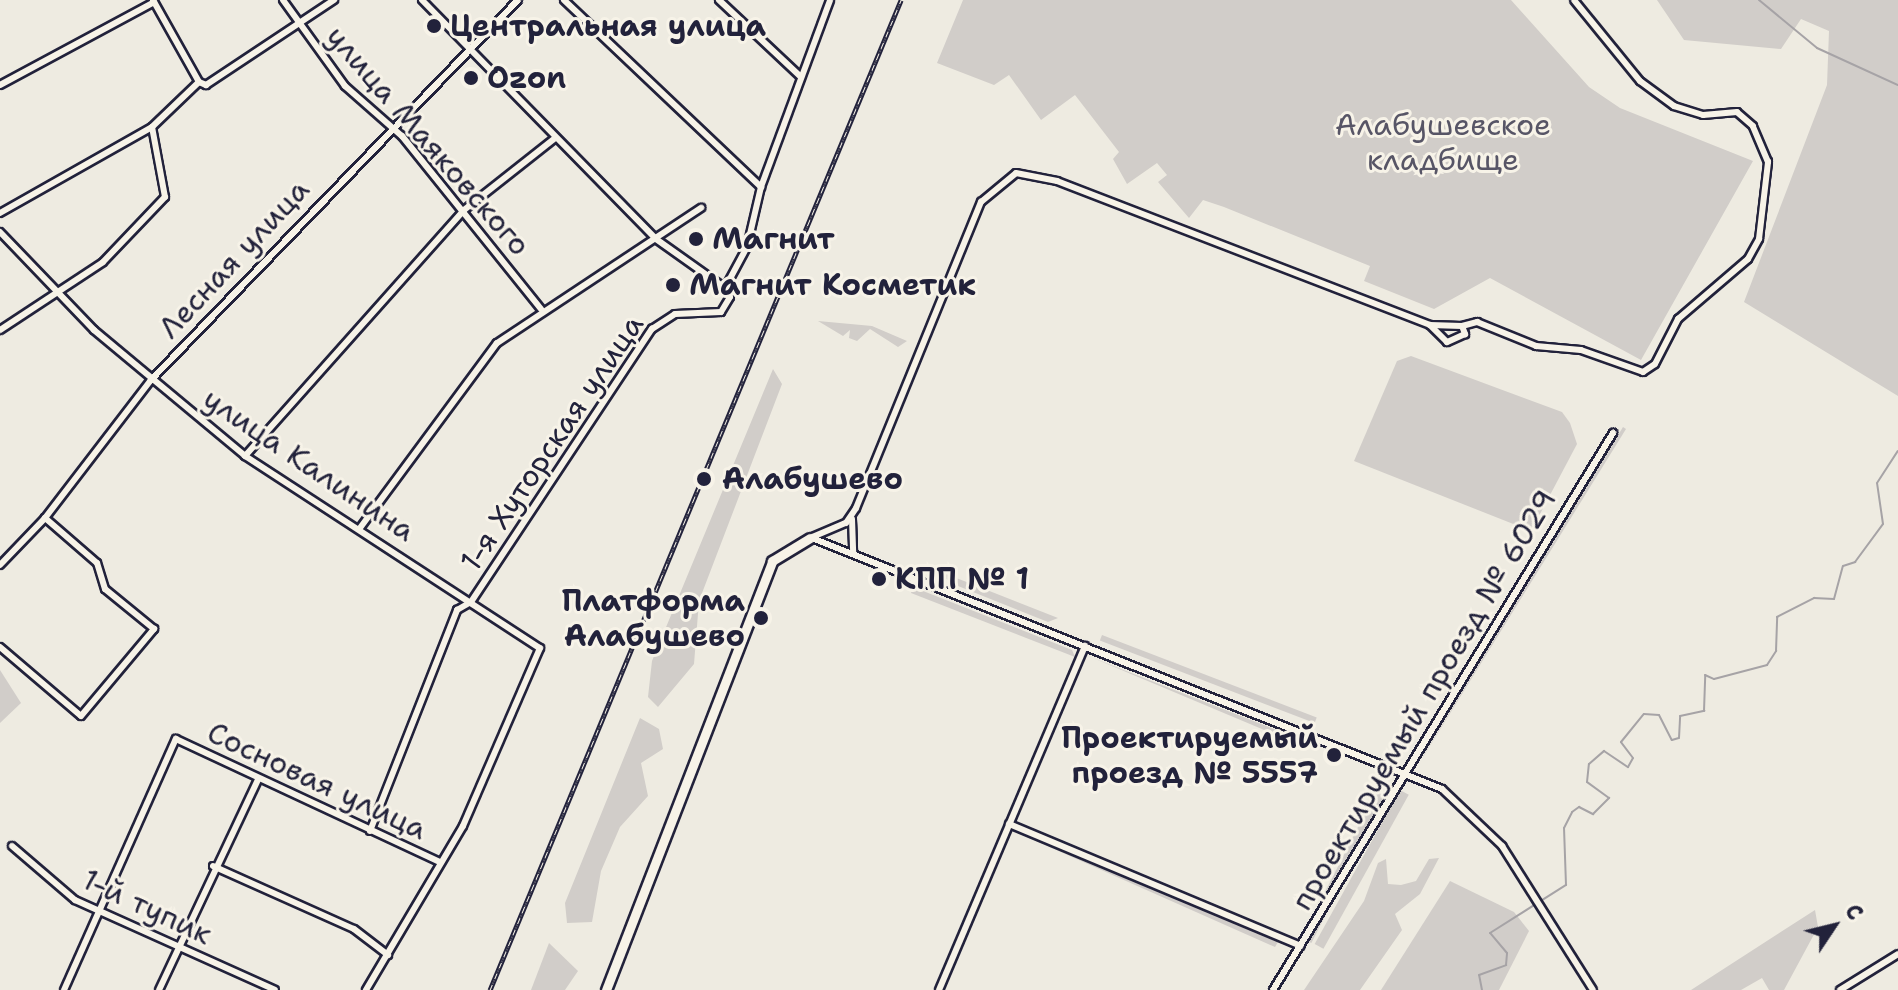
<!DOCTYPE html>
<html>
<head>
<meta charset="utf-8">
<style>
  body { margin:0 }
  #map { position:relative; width:1898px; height:990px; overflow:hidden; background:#eeebe1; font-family:"Shantell Sans",sans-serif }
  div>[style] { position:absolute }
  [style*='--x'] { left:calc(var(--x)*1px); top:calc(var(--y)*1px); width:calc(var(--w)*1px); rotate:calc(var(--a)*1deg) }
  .green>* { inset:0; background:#d1cdc9; transform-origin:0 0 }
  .stream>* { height:2px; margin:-1px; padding:0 1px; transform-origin:1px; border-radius:1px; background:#a6a3a6 }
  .roads { filter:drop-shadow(2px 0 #22223b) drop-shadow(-2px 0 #22223b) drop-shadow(0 2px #22223b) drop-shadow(0 -2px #22223b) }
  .street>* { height:6px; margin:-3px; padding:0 3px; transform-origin:3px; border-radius:3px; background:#f7f3e8 }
  .secondary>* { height:9px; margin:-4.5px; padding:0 4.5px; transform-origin:4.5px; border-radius:4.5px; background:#f7f3e8 }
  .rail>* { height:5px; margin-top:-2.5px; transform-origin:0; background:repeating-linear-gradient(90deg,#f7f3e8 0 6px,#22223b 0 12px); box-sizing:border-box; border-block:2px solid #22223b }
  .dots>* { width:22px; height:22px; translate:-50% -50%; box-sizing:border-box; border:4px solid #f7f3e8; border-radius:50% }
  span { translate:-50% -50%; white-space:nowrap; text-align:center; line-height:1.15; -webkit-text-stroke:6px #f7f3e8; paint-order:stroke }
  .poi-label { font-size:30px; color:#22223b; font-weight:700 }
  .left { translate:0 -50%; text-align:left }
  .right { translate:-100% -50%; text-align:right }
  .park-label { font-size:30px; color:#575566 }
  .street-label { font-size:30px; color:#22223b }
  .north { position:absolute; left:1794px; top:886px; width:80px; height:80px; -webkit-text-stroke:6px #f7f3e8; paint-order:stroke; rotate:55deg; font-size:22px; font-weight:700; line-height:32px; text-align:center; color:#22223b }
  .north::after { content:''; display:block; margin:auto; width:28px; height:36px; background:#22223b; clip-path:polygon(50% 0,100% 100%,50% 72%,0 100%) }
</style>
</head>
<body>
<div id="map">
  <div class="green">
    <div style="clip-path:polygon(963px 0,1511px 0,1589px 87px,1620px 108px,1753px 161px,1641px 360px,1490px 278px,1434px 309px,1364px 281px,1370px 266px,1224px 207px,1203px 200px,1189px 218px,1158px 182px,1167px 175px,1157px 163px,1127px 184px,1113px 159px,1119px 152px,1075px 95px,1041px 120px,1009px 75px,994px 85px,937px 63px)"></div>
    <div style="clip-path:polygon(1657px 0,1898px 0,1898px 396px,1744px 302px,1827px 85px,1829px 31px,1801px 19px,1781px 49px,1684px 40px)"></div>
    <div style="clip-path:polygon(818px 321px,872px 326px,907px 341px,898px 347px,870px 329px,857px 341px,849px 338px,850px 330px,843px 336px)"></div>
    <div style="clip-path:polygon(1411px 356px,1562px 412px,1570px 423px,1577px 444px,1531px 531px,1354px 461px,1397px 361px)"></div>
    <div style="clip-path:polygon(773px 369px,782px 384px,699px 601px,694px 664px,658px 707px,648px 697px,652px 661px)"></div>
    <div style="clip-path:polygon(1623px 427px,1626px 429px,1423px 757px,1423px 756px)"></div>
    <div style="clip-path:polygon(935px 570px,936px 570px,1058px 618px,1048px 622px,953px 584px)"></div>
    <div style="clip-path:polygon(913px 587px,1072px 650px,1075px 657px,911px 593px)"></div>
    <div style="left:1102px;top:635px;width:230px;height:6px;rotate:21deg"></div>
    <div style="clip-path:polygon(1093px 658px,1307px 742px,1305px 747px)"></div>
    <div style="clip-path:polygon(0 670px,21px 703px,0 723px)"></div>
    <div style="clip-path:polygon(640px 718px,659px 729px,663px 749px,641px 763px,648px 796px,620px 827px,601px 871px,592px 922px,567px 923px,565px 903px)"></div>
    <div style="left:1381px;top:782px;width:11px;height:175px;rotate:27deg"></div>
    <div style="left:1400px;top:790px;width:10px;height:176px;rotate:29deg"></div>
    <div style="clip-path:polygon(1018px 833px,1278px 942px,1275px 947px)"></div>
    <div style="clip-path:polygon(1439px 858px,1420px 894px,1395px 914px,1402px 930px,1360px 990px,1304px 990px,1364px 901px,1378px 863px,1386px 859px,1388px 884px,1401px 885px,1416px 881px,1429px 859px)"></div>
    <div style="clip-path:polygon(1450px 881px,1514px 912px,1529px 931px,1499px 990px,1381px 990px)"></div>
    <div style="clip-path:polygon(1815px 910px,1818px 927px,1784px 990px,1769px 990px,1762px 978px,1741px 990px,1691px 990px)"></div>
    <div style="clip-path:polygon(549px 943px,578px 971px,565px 990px,531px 990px)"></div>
  </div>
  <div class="stream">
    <div style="--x:1759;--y:0;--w:75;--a:39.6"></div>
    <div style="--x:1817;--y:48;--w:89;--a:24.6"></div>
    <div style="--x:1482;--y:990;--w:15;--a:-101"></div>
    <div style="--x:1479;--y:975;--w:29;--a:-20"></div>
    <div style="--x:1506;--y:965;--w:12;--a:-85"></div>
    <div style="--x:1507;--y:953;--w:26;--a:-130"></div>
    <div style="--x:1490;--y:933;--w:90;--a:-32.3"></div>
    <div style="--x:1566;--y:885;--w:57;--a:-92"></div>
    <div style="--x:1564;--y:828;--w:18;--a:-63"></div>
    <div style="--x:1572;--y:812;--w:9;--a:-36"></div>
    <div style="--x:1579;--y:807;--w:16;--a:27"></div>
    <div style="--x:1593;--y:814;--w:23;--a:-45"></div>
    <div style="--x:1609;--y:798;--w:27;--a:-144"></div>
    <div style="--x:1587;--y:782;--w:18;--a:-84"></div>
    <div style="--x:1589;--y:764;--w:20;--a:-41"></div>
    <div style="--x:1604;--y:751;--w:29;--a:34"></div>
    <div style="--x:1628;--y:767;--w:10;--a:-61"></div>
    <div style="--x:1633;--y:758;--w:20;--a:-127"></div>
    <div style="--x:1621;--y:742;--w:36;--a:-51"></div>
    <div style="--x:1644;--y:714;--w:15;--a:4"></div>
    <div style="--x:1659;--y:715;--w:28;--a:63"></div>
    <div style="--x:1672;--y:740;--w:7;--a:-16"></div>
    <div style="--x:1679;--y:738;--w:22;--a:-87"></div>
    <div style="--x:1680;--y:716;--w:25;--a:-12"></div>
    <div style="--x:1704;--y:711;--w:36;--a:-88"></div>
    <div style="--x:1705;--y:675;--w:10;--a:24"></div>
    <div style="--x:1714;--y:679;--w:55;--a:-14.8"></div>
    <div style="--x:1767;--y:665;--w:17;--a:-57"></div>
    <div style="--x:1776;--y:651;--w:34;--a:-88"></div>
    <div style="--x:1777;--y:617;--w:42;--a:-27.2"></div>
    <div style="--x:1814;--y:598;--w:20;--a:3"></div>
    <div style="--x:1834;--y:599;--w:34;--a:-75"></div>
    <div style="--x:1843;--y:566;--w:13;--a:-18"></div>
    <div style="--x:1855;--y:562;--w:47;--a:-53.6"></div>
    <div style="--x:1883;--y:524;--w:41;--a:-98.3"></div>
    <div style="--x:1877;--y:483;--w:38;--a:-57"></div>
  </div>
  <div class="roads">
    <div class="street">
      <div style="--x:153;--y:0;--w:94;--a:60.7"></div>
      <div style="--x:283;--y:0;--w:106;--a:54.2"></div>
      <div style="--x:345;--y:86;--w:76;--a:41.3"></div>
      <div style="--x:402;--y:136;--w:222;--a:51.2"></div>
      <div style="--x:422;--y:0;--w:334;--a:45.6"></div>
      <div style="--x:656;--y:239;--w:85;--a:35.4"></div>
      <div style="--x:564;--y:0;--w:272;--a:43.5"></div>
      <div style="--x:719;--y:0;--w:111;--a:43.2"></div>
      <div style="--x:0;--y:85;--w:175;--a:-28.3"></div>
      <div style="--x:0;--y:213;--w:175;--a:-29.5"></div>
      <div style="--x:152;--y:127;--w:65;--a:-43.8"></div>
      <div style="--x:199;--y:82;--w:8;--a:23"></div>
      <div style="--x:206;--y:85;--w:154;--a:-33.6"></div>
      <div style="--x:0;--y:232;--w:136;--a:46.2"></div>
      <div style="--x:94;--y:330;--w:197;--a:39.8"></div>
      <div style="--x:245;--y:456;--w:352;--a:33.1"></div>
      <div style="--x:540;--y:648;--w:194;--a:113.4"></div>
      <div style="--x:463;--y:826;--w:191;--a:120.6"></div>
      <div style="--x:725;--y:288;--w:47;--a:-61.8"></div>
      <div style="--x:747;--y:247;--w:62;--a:-76.9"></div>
      <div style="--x:761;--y:187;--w:199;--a:-69.7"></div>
      <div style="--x:1462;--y:326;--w:16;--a:-15"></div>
      <div style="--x:1477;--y:322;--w:64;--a:22.1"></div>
      <div style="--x:1536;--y:346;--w:45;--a:5.1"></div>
      <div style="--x:1581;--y:350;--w:66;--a:19.5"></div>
      <div style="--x:1643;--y:372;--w:14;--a:-34"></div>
      <div style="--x:1655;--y:364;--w:51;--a:-62.9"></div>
      <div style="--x:1678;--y:319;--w:92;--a:-40.6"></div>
      <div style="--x:1748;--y:259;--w:23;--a:-61"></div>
      <div style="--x:1759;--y:239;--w:78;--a:-83.3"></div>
      <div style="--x:1768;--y:162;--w:39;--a:-113"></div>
      <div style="--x:1753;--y:126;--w:21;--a:-139"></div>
      <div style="--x:1737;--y:112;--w:34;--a:175"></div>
      <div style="--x:1703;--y:115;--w:30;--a:-163"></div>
      <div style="--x:1674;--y:106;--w:42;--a:-143.7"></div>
      <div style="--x:1640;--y:81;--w:104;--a:-129.2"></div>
      <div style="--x:0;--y:330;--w:123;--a:-33.4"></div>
      <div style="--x:103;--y:262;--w:90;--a:-46.4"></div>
      <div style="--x:165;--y:197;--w:71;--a:-100.5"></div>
      <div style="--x:245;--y:456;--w:329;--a:-48.3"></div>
      <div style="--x:464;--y:210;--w:115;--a:-38.3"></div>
      <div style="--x:852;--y:519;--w:35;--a:88"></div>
      <div style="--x:360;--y:528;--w:230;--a:-53.5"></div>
      <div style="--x:497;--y:343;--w:245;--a:-33.5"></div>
      <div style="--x:810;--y:538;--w:39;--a:-23"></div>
      <div style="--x:846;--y:523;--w:18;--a:-56"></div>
      <div style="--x:856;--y:508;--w:331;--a:-67.8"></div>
      <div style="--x:981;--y:202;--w:45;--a:-39.6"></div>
      <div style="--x:1016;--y:173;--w:42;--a:11"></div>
      <div style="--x:1057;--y:181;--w:400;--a:21.1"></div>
      <div style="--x:1430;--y:325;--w:32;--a:2"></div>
      <div style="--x:1462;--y:326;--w:9;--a:69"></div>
      <div style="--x:1465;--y:334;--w:20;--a:156"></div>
      <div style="--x:1447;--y:342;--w:24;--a:-135"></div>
      <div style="--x:812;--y:538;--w:678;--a:21.72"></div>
      <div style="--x:1442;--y:789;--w:83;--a:43.5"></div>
      <div style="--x:1502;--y:846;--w:170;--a:57.7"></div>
      <div style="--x:0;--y:565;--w:65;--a:-46.2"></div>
      <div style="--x:45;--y:518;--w:174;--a:-52.5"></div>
      <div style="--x:151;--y:380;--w:528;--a:-46"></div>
      <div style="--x:0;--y:647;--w:106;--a:40.4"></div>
      <div style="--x:81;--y:716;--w:114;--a:-50"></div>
      <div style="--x:154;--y:629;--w:63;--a:-140.8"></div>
      <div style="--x:105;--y:589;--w:27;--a:-107"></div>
      <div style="--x:97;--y:563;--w:69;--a:-139.1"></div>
      <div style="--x:1009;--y:824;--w:316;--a:22.7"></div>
      <div style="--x:370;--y:831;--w:238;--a:-68.5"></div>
      <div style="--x:457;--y:610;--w:16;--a:-30"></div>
      <div style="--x:471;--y:602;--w:328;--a:-56.5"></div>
      <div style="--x:652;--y:329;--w:27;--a:-33"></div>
      <div style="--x:675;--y:314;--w:46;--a:-2.5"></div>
      <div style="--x:721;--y:312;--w:17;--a:-59"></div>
      <div style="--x:730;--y:297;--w:10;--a:-119"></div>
      <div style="--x:12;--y:846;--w:83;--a:40.6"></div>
      <div style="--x:75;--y:900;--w:219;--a:24.2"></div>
      <div style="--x:213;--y:866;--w:154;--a:24.1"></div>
      <div style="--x:354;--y:929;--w:43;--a:37.4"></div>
      <div style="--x:64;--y:990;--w:275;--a:-66"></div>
      <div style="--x:176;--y:739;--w:291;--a:25"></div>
      <div style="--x:159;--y:990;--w:232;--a:-64.8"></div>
      <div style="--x:939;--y:990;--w:374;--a:-67"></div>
      <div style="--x:1273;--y:990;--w:653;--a:-58.6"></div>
      <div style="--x:1840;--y:990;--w:68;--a:-31.8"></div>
    </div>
    <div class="secondary">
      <div style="--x:606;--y:990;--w:460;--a:-68.8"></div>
      <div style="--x:772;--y:561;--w:44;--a:-31.2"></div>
    </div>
  </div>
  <div class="rail">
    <div style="--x:490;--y:990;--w:1072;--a:-67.45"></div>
  </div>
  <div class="dots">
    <div style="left:434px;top:26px;background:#22223b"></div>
    <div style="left:471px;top:78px;background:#22223b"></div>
    <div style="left:696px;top:239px;background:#22223b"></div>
    <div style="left:673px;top:285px;background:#22223b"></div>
    <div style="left:704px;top:479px;background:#22223b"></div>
    <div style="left:879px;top:579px;background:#22223b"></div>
    <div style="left:761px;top:618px;background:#22223b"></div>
    <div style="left:1334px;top:755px;background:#22223b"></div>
  </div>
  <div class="poi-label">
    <span class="left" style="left:450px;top:26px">Центральная улица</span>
    <span class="left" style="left:487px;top:78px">Ozon</span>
    <span class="left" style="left:712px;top:239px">Магнит</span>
    <span class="left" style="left:689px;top:285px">Магнит Косметик</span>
    <span class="left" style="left:722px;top:479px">Алабушево</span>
    <span class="left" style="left:895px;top:579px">КПП № 1</span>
    <span class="right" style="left:745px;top:618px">Платформа<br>Алабушево</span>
    <span class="right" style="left:1318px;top:755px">Проектируемый<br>проезд № 5557</span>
  </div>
  <div class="park-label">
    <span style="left:1443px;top:142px">Алабушевское<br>кладбище</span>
  </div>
  <div class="street-label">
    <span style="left:428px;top:141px;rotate:49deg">улица Маяковского</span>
    <span style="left:234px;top:259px;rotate:-47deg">Лесная улица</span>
    <span style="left:552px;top:443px;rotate:-56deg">1-я Хуторская улица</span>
    <span style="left:309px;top:465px;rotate:34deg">улица Калинина</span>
    <span style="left:1424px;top:700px;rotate:-59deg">проектируемый проезд № 6029</span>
    <span style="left:317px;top:781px;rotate:25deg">Сосновая улица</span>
    <span style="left:147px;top:907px;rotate:25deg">1-й тупик</span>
  </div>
  <div class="north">С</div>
</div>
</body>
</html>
